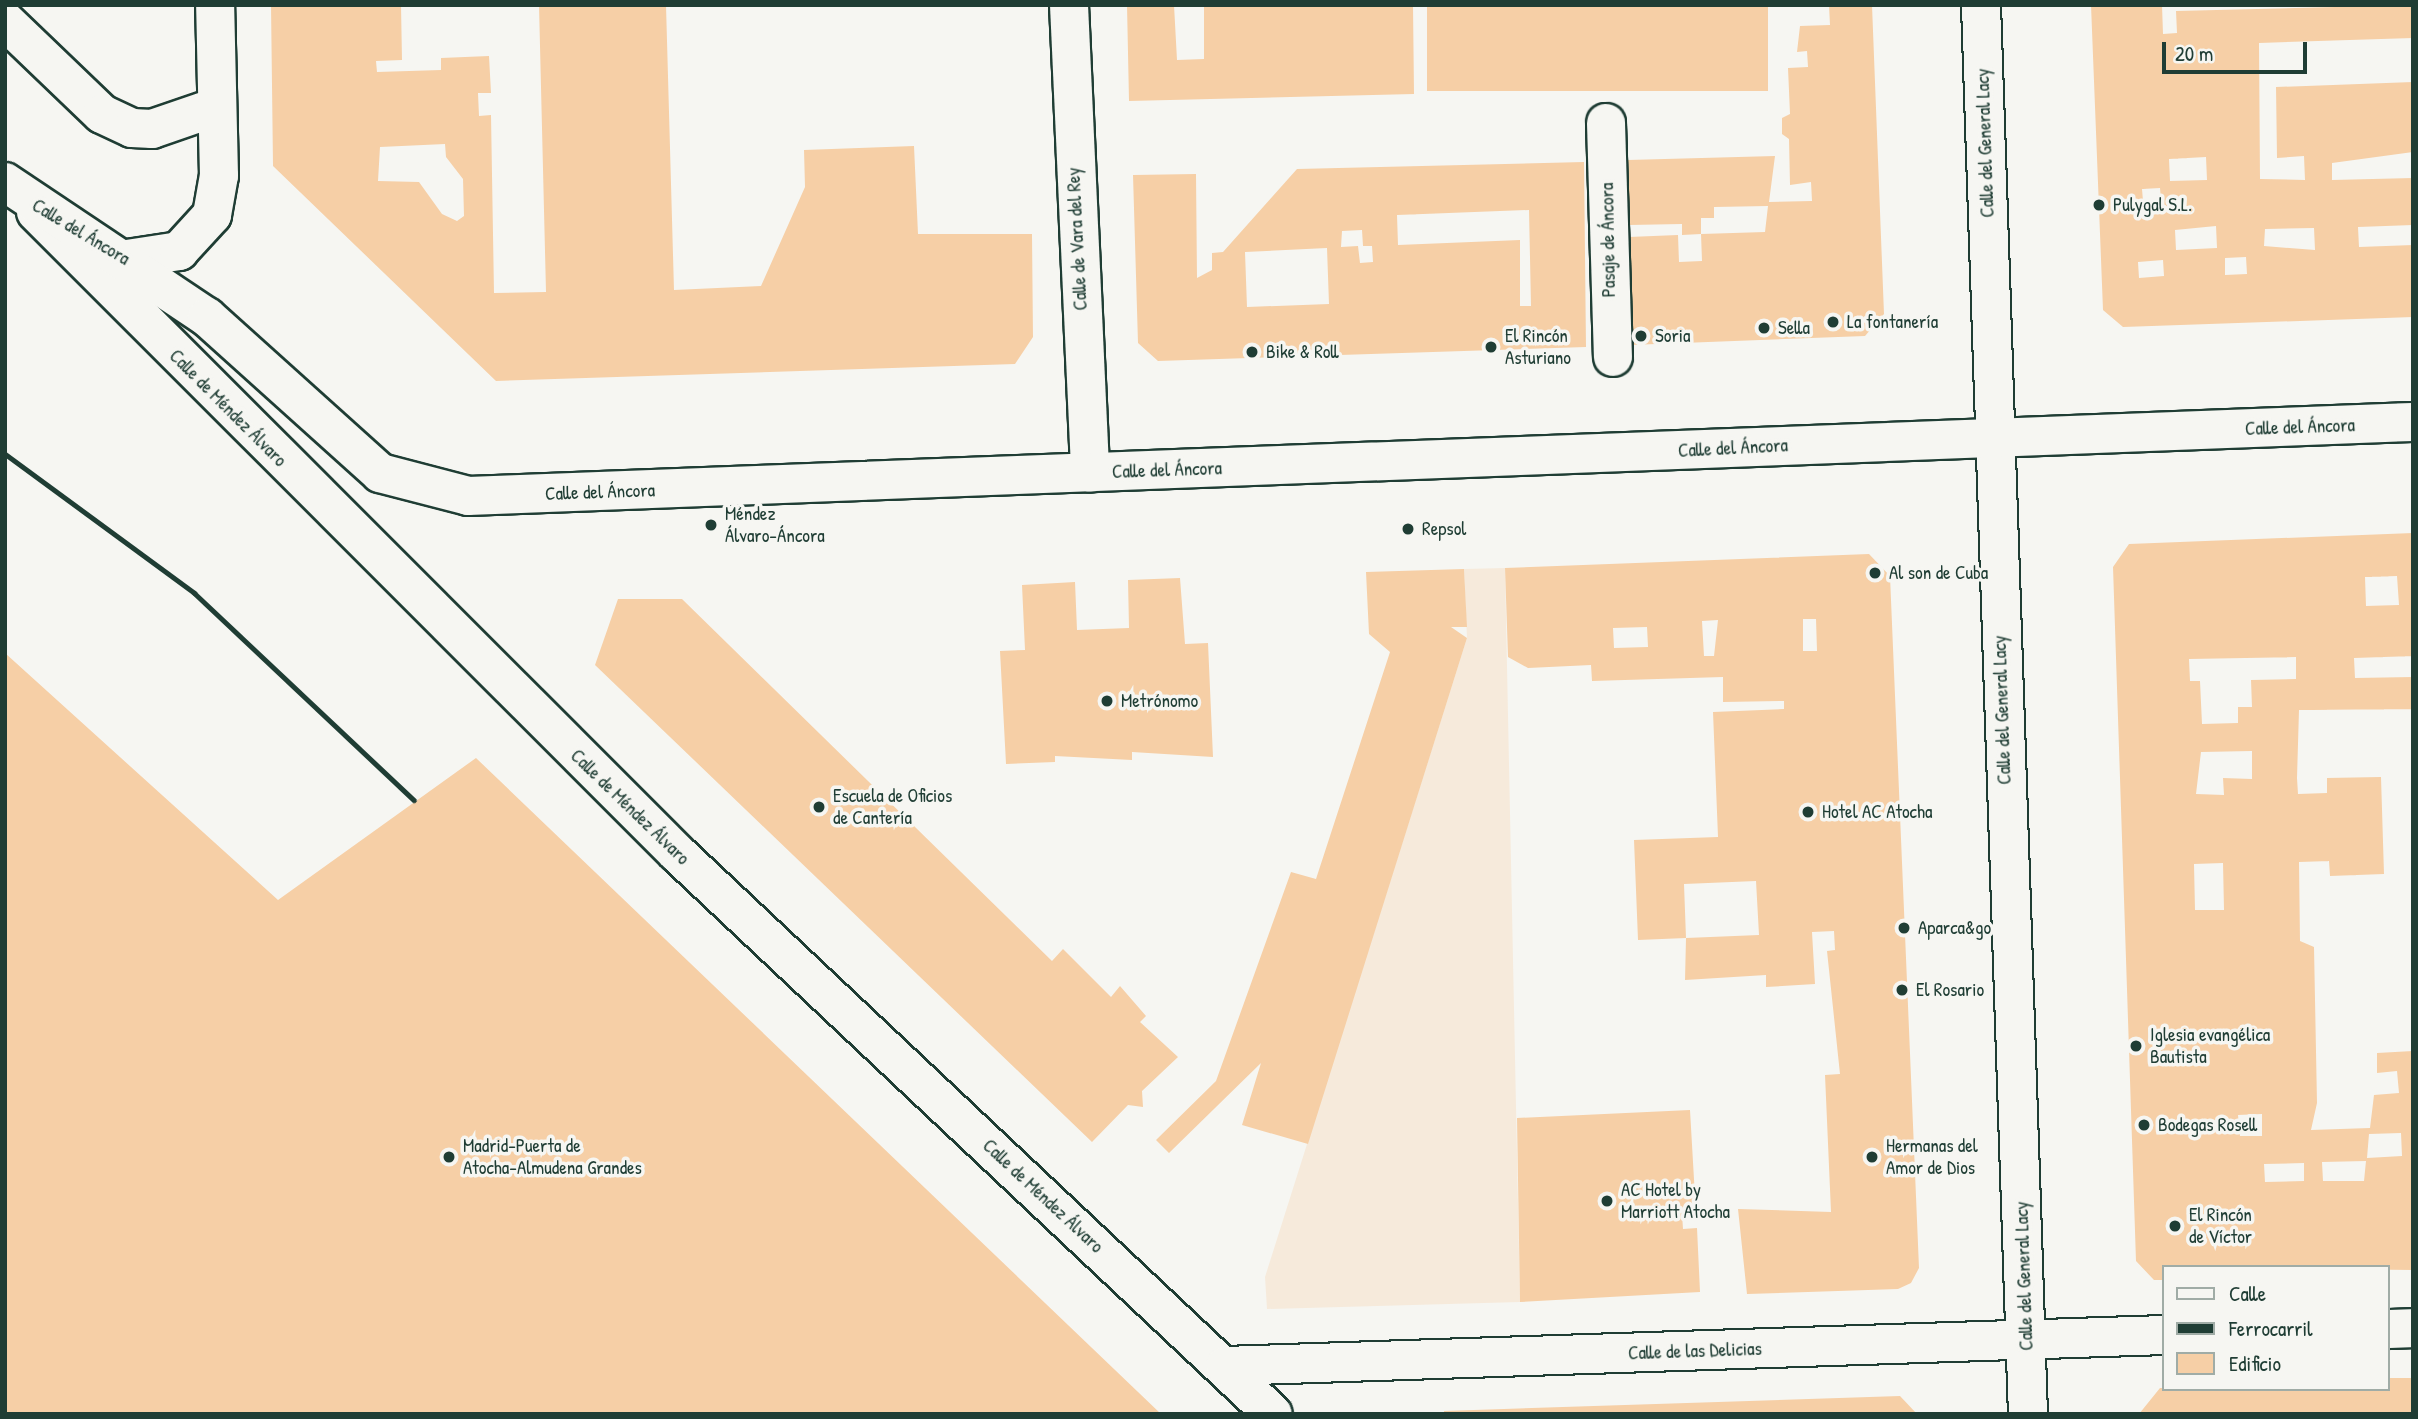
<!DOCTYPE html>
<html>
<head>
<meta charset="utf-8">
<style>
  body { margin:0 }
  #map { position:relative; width:2418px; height:1419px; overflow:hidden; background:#f6f6f2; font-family:"Patrick Hand",sans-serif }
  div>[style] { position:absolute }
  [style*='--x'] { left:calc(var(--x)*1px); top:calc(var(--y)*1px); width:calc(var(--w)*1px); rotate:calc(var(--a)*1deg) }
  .built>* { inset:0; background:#f6eadb }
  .building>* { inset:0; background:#f6cfa6; transform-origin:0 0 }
  .roads { filter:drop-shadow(2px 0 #1f3d34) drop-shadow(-2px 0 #1f3d34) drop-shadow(0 2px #1f3d34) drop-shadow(0 -2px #1f3d34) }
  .street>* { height:38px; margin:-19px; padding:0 19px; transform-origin:19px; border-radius:19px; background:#f6f6f2 }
  .secondary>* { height:38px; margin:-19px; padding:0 19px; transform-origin:19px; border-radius:19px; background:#f6f6f2 }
  .rail>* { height:5px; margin:-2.5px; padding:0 2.5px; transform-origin:2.5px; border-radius:2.5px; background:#1f3d34 }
  .dots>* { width:19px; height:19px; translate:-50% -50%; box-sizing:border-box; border:4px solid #f6f6f2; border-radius:50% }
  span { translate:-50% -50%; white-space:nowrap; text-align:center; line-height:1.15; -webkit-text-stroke:7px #f6f6f2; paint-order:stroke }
  .street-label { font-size:19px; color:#1f3d34 }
  .poi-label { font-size:19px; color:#1f3d34 }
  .left { translate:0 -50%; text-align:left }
  .frame { position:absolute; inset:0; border:7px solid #1f3d34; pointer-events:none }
  .legend { position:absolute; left:2162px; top:1265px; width:228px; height:126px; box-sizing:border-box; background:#f6f6f2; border:2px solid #a0aca6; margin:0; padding:9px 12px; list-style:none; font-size:21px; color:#1f3d34 }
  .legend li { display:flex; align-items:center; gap:14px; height:35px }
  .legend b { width:35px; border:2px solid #a0aca6 }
  .scale { position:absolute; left:2162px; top:42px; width:145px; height:32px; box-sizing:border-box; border:4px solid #1f3d34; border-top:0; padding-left:9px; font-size:21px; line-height:24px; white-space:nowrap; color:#1f3d34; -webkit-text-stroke:5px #f6f6f2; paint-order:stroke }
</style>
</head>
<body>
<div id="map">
  <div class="built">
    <div style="clip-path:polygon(1505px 568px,1520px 1302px,1267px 1309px,1265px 1277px,1467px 638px,1464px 569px)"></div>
  </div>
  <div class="building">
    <div style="clip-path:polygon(evenodd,271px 5px,401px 5px,402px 60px,376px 61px,377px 72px,441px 70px,441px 58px,489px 56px,491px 93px,478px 93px,479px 116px,491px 115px,494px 293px,546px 292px,539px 5px,666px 5px,674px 290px,761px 286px,805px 187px,804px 150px,914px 146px,918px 234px,1032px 234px,1033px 337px,1015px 364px,496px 381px,273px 166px,271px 5px,445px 144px,446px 157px,463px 179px,464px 216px,457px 221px,442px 214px,419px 182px,378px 181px,380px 147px,445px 144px)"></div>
    <div style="clip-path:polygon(1127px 5px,1174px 5px,1177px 60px,1204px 59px,1204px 5px,1413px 5px,1414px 94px,1129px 101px)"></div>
    <div style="left:1427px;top:5px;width:341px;height:86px"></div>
    <div style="clip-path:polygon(evenodd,1829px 5px,1872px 5px,1884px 314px,1865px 336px,1630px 345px,1629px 237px,1678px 235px,1679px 262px,1702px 261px,1701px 234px,1682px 235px,1682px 224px,1629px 225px,1628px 160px,1775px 156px,1769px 202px,1812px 201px,1811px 182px,1790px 185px,1789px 139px,1782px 134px,1782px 118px,1790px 114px,1788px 68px,1808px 67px,1807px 51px,1797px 52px,1800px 26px,1830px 25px,1829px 5px,1768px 206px,1765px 232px,1701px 234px,1701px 218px,1714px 218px,1714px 207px,1768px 206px)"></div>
    <div style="clip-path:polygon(evenodd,2091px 5px,2162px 5px,2163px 34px,2177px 33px,2176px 11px,2413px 5px,2413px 38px,2259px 43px,2260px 179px,2305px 180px,2304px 156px,2277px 158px,2276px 87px,2413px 82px,2413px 152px,2332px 163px,2332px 180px,2413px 178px,2413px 225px,2358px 227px,2359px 247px,2413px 245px,2413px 317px,2123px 327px,2103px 310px,2091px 5px,2206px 157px,2207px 180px,2170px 181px,2169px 159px,2206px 157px,2091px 5px,2160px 188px,2162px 212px,2144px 213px,2142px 189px,2160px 188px,2091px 5px,2216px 226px,2217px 248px,2176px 250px,2175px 230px,2216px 226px,2091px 5px,2314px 228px,2315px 250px,2264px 246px,2265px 229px,2314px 228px,2091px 5px,2246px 257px,2247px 274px,2225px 275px,2225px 258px,2246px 257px,2091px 5px,2163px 260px,2164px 276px,2139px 278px,2138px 262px,2163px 260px)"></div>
    <div style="clip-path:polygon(evenodd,1584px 162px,1586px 347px,1158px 361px,1138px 343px,1133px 175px,1196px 174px,1197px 278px,1212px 270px,1212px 253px,1223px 252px,1297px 169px,1584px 162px,1529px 210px,1531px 306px,1520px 306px,1520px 240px,1398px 245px,1397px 215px,1529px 210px,1584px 162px,1362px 230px,1363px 246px,1372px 246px,1373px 262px,1360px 263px,1358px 246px,1341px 247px,1342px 231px,1362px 230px,1584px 162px,1327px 248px,1329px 304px,1247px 307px,1245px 252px,1327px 248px)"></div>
    <div style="clip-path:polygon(evenodd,2413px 533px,2413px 656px,2354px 658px,2355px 678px,2413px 677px,2413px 709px,2299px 710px,2297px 778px,2298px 794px,2327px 793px,2327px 778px,2381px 777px,2384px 874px,2330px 876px,2329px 861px,2299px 862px,2300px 941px,2314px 947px,2317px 1103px,2311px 1130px,2370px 1128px,2374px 1095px,2399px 1093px,2397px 1071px,2377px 1073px,2377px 1053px,2413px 1051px,2413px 1270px,2164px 1267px,2164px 1280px,2154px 1280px,2136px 1261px,2113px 567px,2129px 544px,2413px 533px,2397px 576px,2399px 605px,2366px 606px,2365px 577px,2397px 576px,2413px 533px,2296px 657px,2296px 679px,2251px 680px,2252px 707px,2238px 707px,2238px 723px,2202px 724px,2200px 681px,2190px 681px,2189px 659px,2296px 657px,2413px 533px,2252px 751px,2252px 779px,2223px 778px,2224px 795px,2196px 794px,2201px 752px,2252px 751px,2413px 533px,2223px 863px,2224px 910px,2195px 910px,2194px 864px,2223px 863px,2413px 533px,2262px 1114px,2262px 1136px,2240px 1136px,2238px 1115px,2262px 1114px,2413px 533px,2401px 1133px,2402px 1156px,2367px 1158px,2369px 1134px,2401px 1133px,2413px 533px,2366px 1161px,2364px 1181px,2323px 1181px,2322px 1162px,2366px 1161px,2413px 533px,2304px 1163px,2304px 1181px,2265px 1182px,2264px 1164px,2304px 1163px)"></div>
    <div style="clip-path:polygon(evenodd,1869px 554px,1890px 576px,1919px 1268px,1911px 1283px,1898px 1289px,1747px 1294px,1738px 1209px,1831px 1212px,1825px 1075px,1840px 1074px,1827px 951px,1835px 950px,1834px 931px,1812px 932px,1815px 984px,1766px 987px,1766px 975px,1685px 980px,1686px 938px,1759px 935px,1756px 881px,1684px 884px,1686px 938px,1638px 940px,1634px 840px,1718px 837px,1713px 712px,1784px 709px,1784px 701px,1723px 702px,1723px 677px,1592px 681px,1591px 665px,1528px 668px,1508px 657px,1505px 568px,1869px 554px,1803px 619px,1816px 619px,1817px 651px,1803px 651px,1803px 619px,1869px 554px,1718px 620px,1714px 656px,1704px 656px,1702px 621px,1718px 620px,1869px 554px,1647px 627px,1648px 647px,1614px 648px,1613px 628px,1647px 627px)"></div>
    <div style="clip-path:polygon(1464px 569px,1467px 627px,1451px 627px,1467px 638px,1308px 1144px,1242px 1125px,1261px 1063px,1169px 1153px,1156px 1140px,1216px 1081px,1291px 872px,1316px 879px,1390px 652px,1369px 634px,1366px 572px)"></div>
    <div style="clip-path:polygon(1180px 578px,1185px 644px,1208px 643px,1213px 757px,1132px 752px,1132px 760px,1055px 756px,1055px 762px,1006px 764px,1000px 651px,1025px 650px,1022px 585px,1075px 582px,1077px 630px,1129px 628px,1128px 580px)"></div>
    <div style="clip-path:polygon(618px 599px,682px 599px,1052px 961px,1063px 949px,1111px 997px,1120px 986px,1146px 1016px,1140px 1022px,1178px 1057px,1142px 1091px,1143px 1107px,1128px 1105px,1092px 1142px,595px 665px)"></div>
    <div style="clip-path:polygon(5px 653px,278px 900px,476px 758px,1161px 1414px,5px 1414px)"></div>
    <div style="clip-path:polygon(1690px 1110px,1696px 1214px,1682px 1214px,1683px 1229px,1697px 1228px,1700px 1292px,1520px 1302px,1517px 1118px)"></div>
    <div style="clip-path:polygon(2388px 1378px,2413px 1378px,2413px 1414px,2139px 1414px,2160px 1388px,2388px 1389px)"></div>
    <div style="clip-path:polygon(1900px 1396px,1917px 1414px,1444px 1414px,1444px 1411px)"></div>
  </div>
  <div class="roads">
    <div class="street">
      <div style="--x:1069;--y:5;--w:468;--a:87.4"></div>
      <div style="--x:5;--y:21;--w:134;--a:43.8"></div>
      <div style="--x:102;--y:114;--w:33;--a:25"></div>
      <div style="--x:132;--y:128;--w:20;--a:3"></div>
      <div style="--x:152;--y:129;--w:68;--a:-19"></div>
      <div style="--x:1606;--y:123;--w:234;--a:88.3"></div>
      <div style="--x:36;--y:212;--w:907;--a:45"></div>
      <div style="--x:677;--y:853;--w:818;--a:43.27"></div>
      <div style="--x:127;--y:259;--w:53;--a:-8.7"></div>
      <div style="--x:179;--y:251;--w:49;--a:-47.5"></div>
      <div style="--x:212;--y:215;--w:40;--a:-80"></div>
      <div style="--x:219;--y:176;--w:171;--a:-91.3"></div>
      <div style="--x:2388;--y:1329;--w:25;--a:-2"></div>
      <div style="--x:1225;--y:1366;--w:940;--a:-1.89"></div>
    </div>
    <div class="secondary">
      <div style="--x:1981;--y:5;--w:1410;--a:88.09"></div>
      <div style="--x:5;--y:182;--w:243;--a:33.8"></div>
      <div style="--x:207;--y:317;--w:233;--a:42"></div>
      <div style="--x:380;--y:473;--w:91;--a:14.6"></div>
      <div style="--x:468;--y:496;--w:1946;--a:-2.18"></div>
    </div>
  </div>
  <div class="rail">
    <div style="--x:5;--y:454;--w:235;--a:36.3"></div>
    <div style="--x:194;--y:593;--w:302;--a:43.3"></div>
  </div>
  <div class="dots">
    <div style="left:2099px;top:205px;background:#1f3d34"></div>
    <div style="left:1833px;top:322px;background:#1f3d34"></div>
    <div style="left:1764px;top:328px;background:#1f3d34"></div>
    <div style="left:1641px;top:336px;background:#1f3d34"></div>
    <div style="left:1491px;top:347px;background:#1f3d34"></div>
    <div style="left:1252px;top:352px;background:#1f3d34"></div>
    <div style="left:711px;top:525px;background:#1f3d34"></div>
    <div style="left:1408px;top:529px;background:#1f3d34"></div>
    <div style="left:1875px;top:573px;background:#1f3d34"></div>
    <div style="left:1107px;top:701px;background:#1f3d34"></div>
    <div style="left:819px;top:807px;background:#1f3d34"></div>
    <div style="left:1808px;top:812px;background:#1f3d34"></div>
    <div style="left:1904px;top:928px;background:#1f3d34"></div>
    <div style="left:1902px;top:990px;background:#1f3d34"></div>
    <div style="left:2136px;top:1046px;background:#1f3d34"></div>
    <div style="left:2144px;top:1125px;background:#1f3d34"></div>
    <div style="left:449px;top:1157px;background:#1f3d34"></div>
    <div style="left:1872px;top:1157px;background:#1f3d34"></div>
    <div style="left:1607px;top:1201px;background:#1f3d34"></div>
    <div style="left:2175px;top:1226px;background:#1f3d34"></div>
  </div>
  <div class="street-label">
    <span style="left:1985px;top:143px;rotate:-92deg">Calle del General Lacy</span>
    <span style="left:81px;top:232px;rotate:31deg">Calle del Áncora</span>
    <span style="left:1077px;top:239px;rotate:-93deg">Calle de Vara del Rey</span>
    <span style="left:1608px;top:240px;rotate:-91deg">Pasaje de Áncora</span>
    <span style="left:228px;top:408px;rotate:45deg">Calle de Méndez Álvaro</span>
    <span style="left:2300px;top:427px;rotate:-2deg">Calle del Áncora</span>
    <span style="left:1733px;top:448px;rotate:-3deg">Calle del Áncora</span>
    <span style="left:1167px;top:470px;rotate:-2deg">Calle del Áncora</span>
    <span style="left:600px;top:492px;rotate:-2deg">Calle del Áncora</span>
    <span style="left:2002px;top:710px;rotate:-92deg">Calle del General Lacy</span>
    <span style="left:630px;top:807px;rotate:44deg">Calle de Méndez Álvaro</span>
    <span style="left:1043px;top:1196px;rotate:43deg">Calle de Méndez Álvaro</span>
    <span style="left:2024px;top:1276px;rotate:-92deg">Calle del General Lacy</span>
    <span style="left:1695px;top:1351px;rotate:-2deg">Calle de las Delicias</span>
  </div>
  <div class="poi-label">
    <span class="left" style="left:2113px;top:205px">Pulygal S.L.</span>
    <span class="left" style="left:1847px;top:322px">La fontanería</span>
    <span class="left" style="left:1778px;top:328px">Sella</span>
    <span class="left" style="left:1505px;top:347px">El Rincón<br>Asturiano</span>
    <span class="left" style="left:1655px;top:336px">Soria</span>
    <span class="left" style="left:1266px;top:352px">Bike &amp; Roll</span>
    <span class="left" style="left:725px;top:525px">Méndez<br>Álvaro-Áncora</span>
    <span class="left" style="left:1422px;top:529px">Repsol</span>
    <span class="left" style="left:1889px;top:573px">Al son de Cuba</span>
    <span class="left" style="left:1121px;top:701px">Metrónomo</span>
    <span class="left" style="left:833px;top:807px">Escuela de Oficios<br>de Cantería</span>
    <span class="left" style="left:1822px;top:812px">Hotel AC Atocha</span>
    <span class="left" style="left:1918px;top:928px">Aparca&amp;go</span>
    <span class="left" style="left:1916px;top:990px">El Rosario</span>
    <span class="left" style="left:2150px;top:1046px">Iglesia evangélica<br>Bautista</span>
    <span class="left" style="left:2158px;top:1125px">Bodegas Rosell</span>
    <span class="left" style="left:463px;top:1157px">Madrid-Puerta de<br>Atocha-Almudena Grandes</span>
    <span class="left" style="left:1886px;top:1157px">Hermanas del<br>Amor de Dios</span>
    <span class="left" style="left:1621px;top:1201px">AC Hotel by<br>Marriott Atocha</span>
    <span class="left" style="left:2189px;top:1226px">El Rincón<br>de Víctor</span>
  </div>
  <div class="frame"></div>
  <ul class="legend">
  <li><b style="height:9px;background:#f6f6f2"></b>Calle</li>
  <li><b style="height:9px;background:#1f3d34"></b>Ferrocarril</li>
  <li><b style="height:19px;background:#f6cfa6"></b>Edificio</li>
  </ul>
  <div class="scale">20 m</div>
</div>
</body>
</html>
